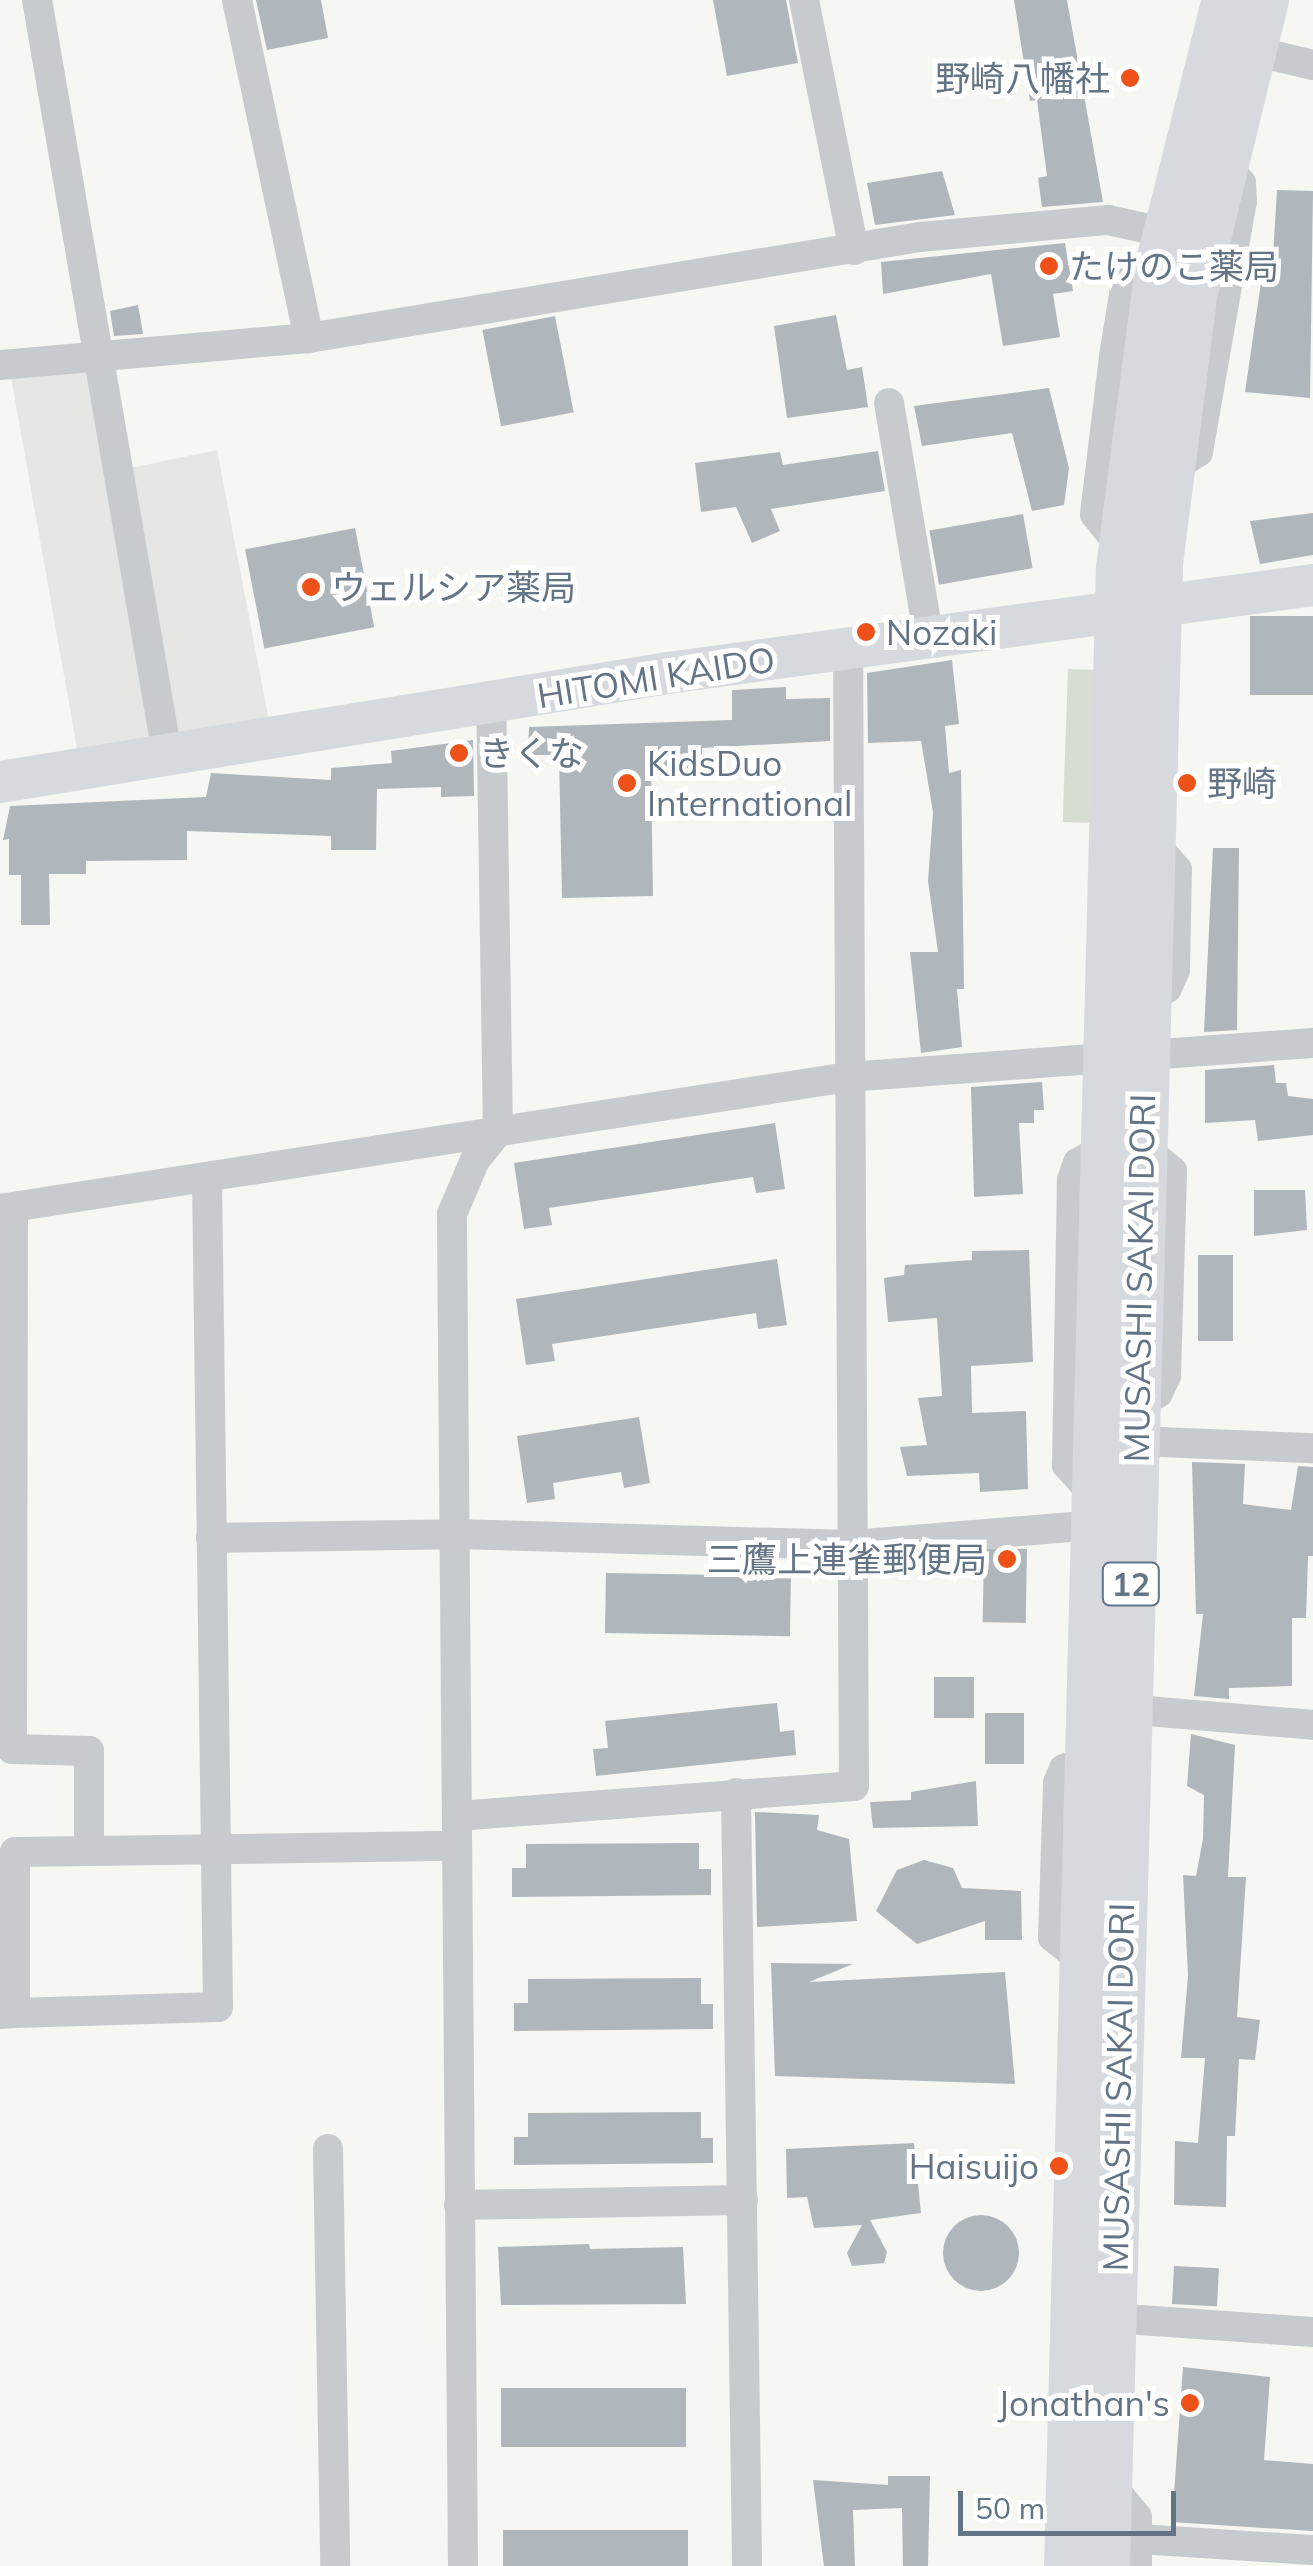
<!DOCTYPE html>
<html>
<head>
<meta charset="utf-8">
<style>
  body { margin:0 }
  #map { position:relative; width:1313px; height:2566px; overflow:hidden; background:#f6f6f2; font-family:Mulish,"Noto Sans JP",sans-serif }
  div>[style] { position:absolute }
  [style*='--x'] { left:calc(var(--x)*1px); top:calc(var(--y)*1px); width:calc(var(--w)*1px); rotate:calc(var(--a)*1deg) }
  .built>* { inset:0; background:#e6e7e5 }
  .green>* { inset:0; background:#d6ded2; transform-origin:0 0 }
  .building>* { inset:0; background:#afb7bc; transform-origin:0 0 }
  .round { border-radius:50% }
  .minor>* { height:30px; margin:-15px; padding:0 15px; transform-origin:15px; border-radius:15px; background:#c8cbce }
  .secondary>* { height:42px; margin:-21px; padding:0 21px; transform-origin:21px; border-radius:21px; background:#d6dadf }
  .primary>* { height:48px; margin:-24px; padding:0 24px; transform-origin:24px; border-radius:24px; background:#d6dadf }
  .dots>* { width:28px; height:28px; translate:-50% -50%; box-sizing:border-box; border:5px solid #fff; border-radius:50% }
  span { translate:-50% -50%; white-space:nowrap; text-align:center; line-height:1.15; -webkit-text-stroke:10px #fff; paint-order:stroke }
  .shield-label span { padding:2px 8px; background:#fff; border:2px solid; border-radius:8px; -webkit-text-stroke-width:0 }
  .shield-label { font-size:32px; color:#627485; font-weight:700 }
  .poi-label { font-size:35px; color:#627485 }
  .right { translate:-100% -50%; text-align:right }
  .left { translate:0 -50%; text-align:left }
  .street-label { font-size:35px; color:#627485 }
  .scale { position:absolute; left:958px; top:2491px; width:218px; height:45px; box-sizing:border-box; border:5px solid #627485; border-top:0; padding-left:12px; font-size:30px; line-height:35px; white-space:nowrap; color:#627485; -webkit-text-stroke:8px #fff; paint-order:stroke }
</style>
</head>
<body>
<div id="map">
  <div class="built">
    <div style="clip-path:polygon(101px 366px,126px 469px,217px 450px,269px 721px,78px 754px,11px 377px)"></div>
  </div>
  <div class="green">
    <div style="left:1068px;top:669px;width:30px;height:153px;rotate:2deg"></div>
  </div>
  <div class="building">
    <div style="clip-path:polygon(256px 0,321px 0,328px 38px,267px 50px)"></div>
    <div style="clip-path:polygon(713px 0,786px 0,798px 63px,727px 76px)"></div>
    <div style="clip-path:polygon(1014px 0,1067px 0,1103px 202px,1042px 207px,1038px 178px,1047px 176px,1037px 100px,1030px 101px)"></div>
    <div style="clip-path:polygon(942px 171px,955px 215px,875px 225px,867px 183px)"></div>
    <div style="clip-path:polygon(1277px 190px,1313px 191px,1310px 398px,1245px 392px,1265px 255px,1273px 256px)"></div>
    <div style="clip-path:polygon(1065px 243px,1073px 291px,1053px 294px,1060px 337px,1003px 346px,991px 274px,883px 294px,881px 262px)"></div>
    <div style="clip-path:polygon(138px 305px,143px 334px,114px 336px,110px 311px)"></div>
    <div style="clip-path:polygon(836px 315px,847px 370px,862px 367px,868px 407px,787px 418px,774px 326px)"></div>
    <div style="left:555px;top:316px;width:98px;height:74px;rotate:79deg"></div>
    <div style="clip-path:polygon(1049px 388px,1069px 468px,1064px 505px,1032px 511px,1012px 433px,922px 446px,914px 406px)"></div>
    <div style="clip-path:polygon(878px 451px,885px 491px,771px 509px,780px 531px,752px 543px,736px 507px,701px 512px,695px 463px,780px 452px,783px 465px)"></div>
    <div style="clip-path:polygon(1313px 513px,1313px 555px,1260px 564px,1250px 521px)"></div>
    <div style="left:1023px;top:514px;width:55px;height:95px;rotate:80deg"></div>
    <div style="left:355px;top:528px;width:101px;height:112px;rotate:79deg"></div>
    <div style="left:1313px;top:616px;width:79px;height:63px;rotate:90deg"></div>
    <div style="clip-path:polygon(952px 660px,959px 724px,945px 726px,949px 773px,961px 770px,964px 989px,957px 989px,962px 1047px,921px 1053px,910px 952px,938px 952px,928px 881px,933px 812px,921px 741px,868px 743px,867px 673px)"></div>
    <div style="clip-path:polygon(786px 687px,786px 699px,830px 698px,830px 741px,702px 748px,702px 770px,651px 771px,653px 896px,562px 898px,559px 755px,528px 755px,529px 727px,732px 720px,732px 690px)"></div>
    <div style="clip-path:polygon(473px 740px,474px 796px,441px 797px,441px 787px,377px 789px,376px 850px,331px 850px,331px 836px,187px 831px,187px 860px,86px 861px,86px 874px,49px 874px,50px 925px,21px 925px,21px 875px,9px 875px,9px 839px,3px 840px,10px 806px,206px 797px,211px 773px,331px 780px,331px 768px,392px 763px,391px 751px)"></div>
    <div style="clip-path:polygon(1213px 848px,1239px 848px,1237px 1030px,1204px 1032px)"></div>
    <div style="clip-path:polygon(1274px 1065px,1276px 1083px,1286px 1083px,1288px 1096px,1313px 1099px,1313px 1135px,1258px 1141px,1255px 1120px,1205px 1123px,1205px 1070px)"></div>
    <div style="clip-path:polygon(1042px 1082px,1044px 1110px,1034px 1110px,1034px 1123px,1019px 1123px,1023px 1194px,974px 1197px,971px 1087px)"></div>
    <div style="clip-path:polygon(775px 1123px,785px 1189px,756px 1193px,753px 1177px,549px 1208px,552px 1225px,524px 1229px,514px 1163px)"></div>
    <div style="clip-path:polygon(1254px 1190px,1305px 1190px,1307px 1230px,1254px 1236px)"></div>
    <div style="clip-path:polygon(1029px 1250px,1033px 1362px,971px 1366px,972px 1413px,1026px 1411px,1028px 1489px,980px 1492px,979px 1473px,907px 1476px,900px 1447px,927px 1445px,918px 1398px,942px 1396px,937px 1318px,888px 1322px,884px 1278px,904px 1275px,905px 1265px,972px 1260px,972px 1251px)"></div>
    <div style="left:1198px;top:1255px;width:35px;height:86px"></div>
    <div style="clip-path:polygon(777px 1259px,787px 1325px,758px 1329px,756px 1313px,552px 1344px,555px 1361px,526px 1365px,516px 1299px)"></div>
    <div style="clip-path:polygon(639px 1417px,650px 1483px,624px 1488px,621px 1472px,553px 1483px,555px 1499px,527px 1503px,517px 1436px)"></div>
    <div style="clip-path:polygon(1192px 1462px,1245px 1464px,1243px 1504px,1291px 1510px,1298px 1466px,1313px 1467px,1313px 1556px,1308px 1556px,1306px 1618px,1292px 1618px,1292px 1686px,1229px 1688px,1229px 1699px,1194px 1696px,1203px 1614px,1196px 1614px)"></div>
    <div style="left:1027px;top:1549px;width:74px;height:43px;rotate:91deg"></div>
    <div style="left:606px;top:1573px;width:185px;height:60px;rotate:1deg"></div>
    <div style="left:934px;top:1677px;width:40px;height:41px"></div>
    <div style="clip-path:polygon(777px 1703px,780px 1732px,794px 1730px,796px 1755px,596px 1776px,593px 1749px,608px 1748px,605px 1721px)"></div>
    <div style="left:985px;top:1713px;width:39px;height:51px"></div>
    <div style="clip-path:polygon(1191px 1734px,1235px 1745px,1228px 1877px,1246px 1877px,1237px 2017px,1260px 2020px,1255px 2060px,1239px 2059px,1235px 2136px,1227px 2136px,1226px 2207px,1174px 2205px,1175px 2141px,1198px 2143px,1205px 2058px,1181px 2058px,1188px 1976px,1183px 1875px,1196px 1876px,1203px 1839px,1204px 1795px,1187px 1786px)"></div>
    <div style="clip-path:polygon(976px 1781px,978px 1826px,873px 1828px,870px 1802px,911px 1800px,911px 1792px)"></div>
    <div style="clip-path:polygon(755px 1812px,819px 1815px,817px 1830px,849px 1839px,857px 1921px,757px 1927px)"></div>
    <div style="clip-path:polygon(699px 1843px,699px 1869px,711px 1869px,711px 1895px,512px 1897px,512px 1868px,526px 1868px,526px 1844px)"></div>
    <div style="clip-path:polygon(924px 1860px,953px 1868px,962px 1888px,1021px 1891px,1022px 1940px,985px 1940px,985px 1921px,917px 1944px,876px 1911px,897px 1870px)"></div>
    <div style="clip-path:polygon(771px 1963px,853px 1964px,809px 1982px,1005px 1972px,1015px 2084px,775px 2076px)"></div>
    <div style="clip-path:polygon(701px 1978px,701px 2004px,713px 2004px,713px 2029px,514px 2031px,514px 2003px,528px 2003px,528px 1979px)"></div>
    <div style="clip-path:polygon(701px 2112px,701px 2138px,713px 2138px,713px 2163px,514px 2165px,514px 2137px,528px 2137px,528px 2113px)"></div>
    <div style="clip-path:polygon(914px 2143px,921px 2213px,870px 2220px,887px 2252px,884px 2263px,852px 2266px,847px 2253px,862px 2225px,814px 2228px,807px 2197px,787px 2198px,786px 2149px)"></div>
    <div class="round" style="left:943px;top:2215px;width:76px;height:76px"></div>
    <div style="clip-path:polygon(589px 2244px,590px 2249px,683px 2247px,686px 2304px,501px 2305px,498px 2247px)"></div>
    <div style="left:1174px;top:2266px;width:45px;height:38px;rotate:3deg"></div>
    <div style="clip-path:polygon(1183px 2367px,1270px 2377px,1264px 2460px,1313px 2464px,1313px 2531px,1172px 2522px)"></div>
    <div style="left:501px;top:2388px;width:185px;height:59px"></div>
    <div style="clip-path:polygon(888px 2476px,930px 2476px,928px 2566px,903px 2566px,902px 2508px,853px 2510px,855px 2566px,824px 2566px,813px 2480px,888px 2485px)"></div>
    <div style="left:503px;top:2530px;width:185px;height:36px"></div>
  </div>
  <div class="minor">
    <div style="--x:37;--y:0;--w:770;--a:80.21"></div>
    <div style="--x:237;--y:0;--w:346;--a:78"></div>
    <div style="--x:804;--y:0;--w:255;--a:78.7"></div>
    <div style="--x:1250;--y:50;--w:65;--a:13.4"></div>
    <div style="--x:0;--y:365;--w:310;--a:-5"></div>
    <div style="--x:309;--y:338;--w:619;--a:-9.39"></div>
    <div style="--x:920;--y:237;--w:189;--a:-5.2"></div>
    <div style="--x:1108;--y:220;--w:60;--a:12.4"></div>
    <div style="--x:889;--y:403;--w:234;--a:80.4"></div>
    <div style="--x:1167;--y:472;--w:37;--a:-33"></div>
    <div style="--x:1198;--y:452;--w:255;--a:-80.1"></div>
    <div style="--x:1242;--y:201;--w:18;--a:-93"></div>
    <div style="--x:1241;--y:183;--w:30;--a:-134"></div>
    <div style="--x:1121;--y:547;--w:42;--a:-128.2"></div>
    <div style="--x:1095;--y:514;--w:159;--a:-83.1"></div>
    <div style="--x:1114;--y:356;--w:74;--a:-80.7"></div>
    <div style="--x:1126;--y:283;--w:37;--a:-27"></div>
    <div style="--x:1145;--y:998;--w:24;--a:-24"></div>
    <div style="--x:1167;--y:988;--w:20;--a:-66"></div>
    <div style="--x:1175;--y:970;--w:100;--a:-88.9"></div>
    <div style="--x:1177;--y:870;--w:43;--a:-130.3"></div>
    <div style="--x:13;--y:1208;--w:541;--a:90.11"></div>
    <div style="--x:12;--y:1749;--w:77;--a:1.5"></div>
    <div style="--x:89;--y:1751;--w:99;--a:90"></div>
    <div style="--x:0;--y:1209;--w:858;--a:-8.85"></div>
    <div style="--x:848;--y:1077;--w:466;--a:-4.2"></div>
    <div style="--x:1136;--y:1405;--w:25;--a:-29"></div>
    <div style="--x:1158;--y:1393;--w:19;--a:-65"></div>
    <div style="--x:1166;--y:1376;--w:205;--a:-88.3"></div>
    <div style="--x:1172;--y:1171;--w:38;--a:-141"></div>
    <div style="--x:1135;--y:1441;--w:178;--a:2.3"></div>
    <div style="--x:1094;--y:1494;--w:40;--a:-133"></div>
    <div style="--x:1067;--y:1465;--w:285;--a:-89"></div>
    <div style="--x:1072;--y:1180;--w:18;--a:-71"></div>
    <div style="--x:1078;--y:1163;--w:28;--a:-30"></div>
    <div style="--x:211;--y:1538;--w:244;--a:-0.9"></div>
    <div style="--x:455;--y:1534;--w:397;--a:1.6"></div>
    <div style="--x:852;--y:1545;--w:242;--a:-4.7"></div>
    <div style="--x:1112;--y:1708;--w:202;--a:4.8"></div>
    <div style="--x:736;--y:1793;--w:773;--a:89.18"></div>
    <div style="--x:457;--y:1816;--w:398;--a:-4.3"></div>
    <div style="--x:854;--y:1786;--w:1139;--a:-90.3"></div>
    <div style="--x:1082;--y:1960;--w:37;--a:-142"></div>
    <div style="--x:1053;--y:1937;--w:154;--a:-88.1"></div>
    <div style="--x:1058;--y:1783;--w:15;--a:-67"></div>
    <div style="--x:1064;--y:1769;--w:26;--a:-21"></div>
    <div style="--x:15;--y:2013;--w:203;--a:-1.7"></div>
    <div style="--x:218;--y:2007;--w:826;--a:-90.76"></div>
    <div style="--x:0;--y:2014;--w:15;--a:-4"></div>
    <div style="--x:15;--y:2013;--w:161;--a:-90"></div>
    <div style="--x:15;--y:1852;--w:441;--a:-0.8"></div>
    <div style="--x:328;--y:2149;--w:417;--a:89"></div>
    <div style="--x:459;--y:2205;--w:284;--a:-1"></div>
    <div style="--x:1097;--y:2317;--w:217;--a:4"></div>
    <div style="--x:1109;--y:2483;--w:44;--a:50.5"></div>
    <div style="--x:1137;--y:2517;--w:49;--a:90"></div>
    <div style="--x:1138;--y:2539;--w:175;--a:3.6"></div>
    <div style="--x:463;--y:2566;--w:1352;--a:-90.47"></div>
    <div style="--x:452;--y:1214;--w:59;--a:-66.9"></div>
    <div style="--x:475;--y:1160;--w:36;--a:-51"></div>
    <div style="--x:498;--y:1132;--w:429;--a:-90.9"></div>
  </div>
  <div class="secondary">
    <div style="--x:0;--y:782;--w:677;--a:-9.27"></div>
    <div style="--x:668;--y:673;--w:651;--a:-7.77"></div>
  </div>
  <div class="primary">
    <div style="--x:1068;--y:2566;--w:1999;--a:-88.51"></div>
    <div style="--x:1120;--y:568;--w:305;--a:-82.6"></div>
    <div style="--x:1159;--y:266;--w:274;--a:-75.9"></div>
    <div style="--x:1106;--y:2566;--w:2004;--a:-88.48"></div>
    <div style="--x:1159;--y:563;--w:274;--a:-82.7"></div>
    <div style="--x:1194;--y:291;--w:300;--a:-76.3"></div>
  </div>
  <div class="dots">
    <div style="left:1130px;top:78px;background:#ef5218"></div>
    <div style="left:1049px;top:266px;background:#ef5218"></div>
    <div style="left:311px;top:587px;background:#ef5218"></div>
    <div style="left:866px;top:632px;background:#ef5218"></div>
    <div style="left:459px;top:753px;background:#ef5218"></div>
    <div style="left:627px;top:783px;background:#ef5218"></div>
    <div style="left:1187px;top:783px;background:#ef5218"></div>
    <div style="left:1007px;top:1559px;background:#ef5218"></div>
    <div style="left:1059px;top:2166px;background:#ef5218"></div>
    <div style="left:1190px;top:2403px;background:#ef5218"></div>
  </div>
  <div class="shield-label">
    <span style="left:1131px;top:1584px">12</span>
  </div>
  <div class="poi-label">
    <span class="right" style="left:1110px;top:78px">野崎八幡社</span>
    <span class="left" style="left:1069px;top:266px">たけのこ薬局</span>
    <span class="left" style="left:331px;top:587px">ウェルシア薬局</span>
    <span class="left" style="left:886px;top:632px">Nozaki</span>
    <span class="left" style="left:479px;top:753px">きくな</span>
    <span class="left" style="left:647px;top:783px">KidsDuo<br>International</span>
    <span class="left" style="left:1207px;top:783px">野崎</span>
    <span class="right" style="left:987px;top:1559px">三鷹上連雀郵便局</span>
    <span class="right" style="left:1039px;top:2166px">Haisuijo</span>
    <span class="right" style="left:1170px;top:2403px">Jonathan's</span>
  </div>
  <div class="street-label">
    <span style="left:656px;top:677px;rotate:-9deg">HITOMI KAIDO</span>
    <span style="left:1139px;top:1278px;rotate:-89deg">MUSASHI SAKAI DORI</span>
    <span style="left:1118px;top:2087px;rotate:-89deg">MUSASHI SAKAI DORI</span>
  </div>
  <div class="scale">50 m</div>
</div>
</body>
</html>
